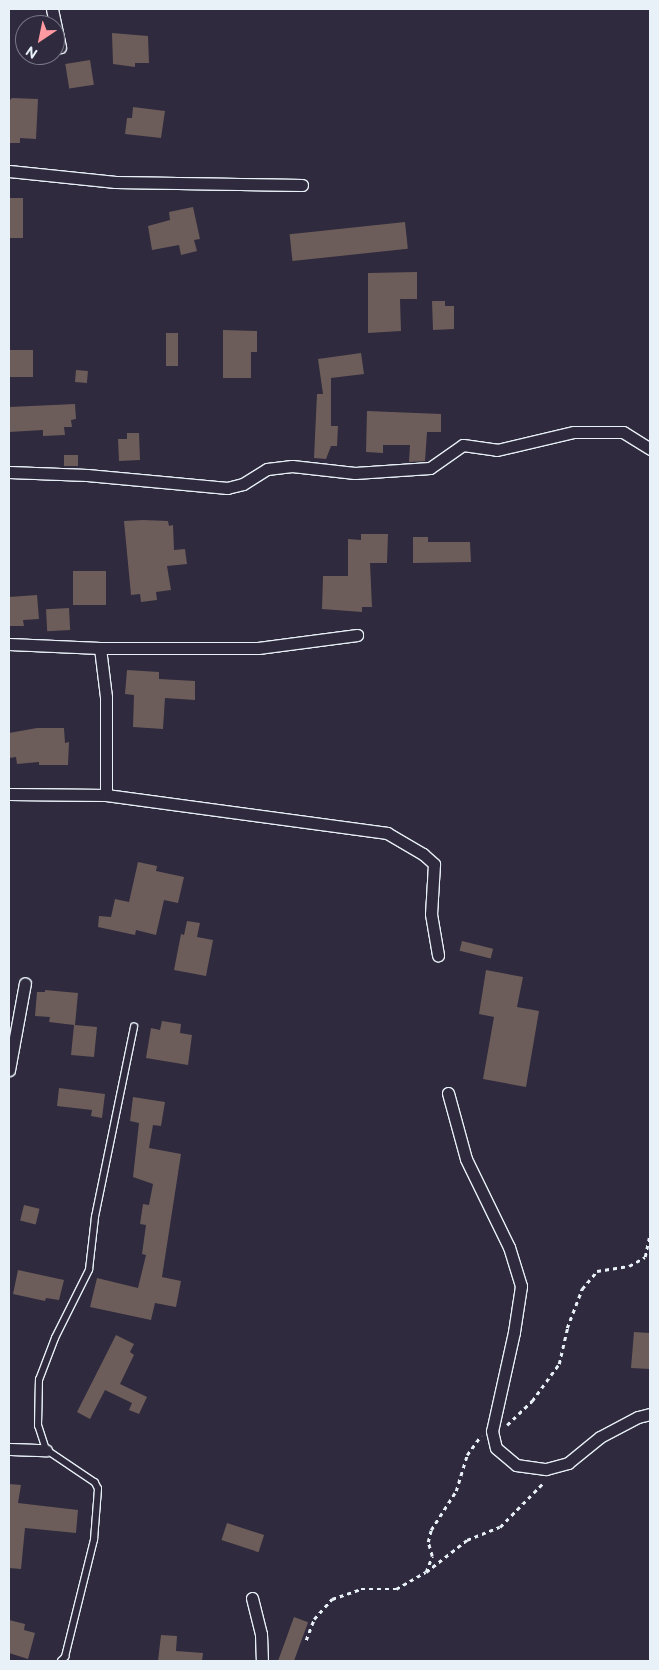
<!DOCTYPE html>
<html>
<head>
<meta charset="utf-8">
<style>
  body { margin:0 }
  #map { position:relative; width:659px; height:1670px; overflow:hidden; background:#2f2a3d; font-family:"Balsamiq Sans",sans-serif }
  div>[style] { position:absolute }
  [style*='--x'] { left:calc(var(--x)*1px); top:calc(var(--y)*1px); width:calc(var(--w)*1px); rotate:calc(var(--a)*1deg) }
  .building>* { inset:0; background:#6c5d5a; transform-origin:0 0 }
  .path>* { height:2.5px; margin-top:-1.25px; transform-origin:0; background:repeating-linear-gradient(90deg,#e8f1f8 0 4px,transparent 0 8px) }
  .roads { filter:drop-shadow(1px 0 #e8f1f8) drop-shadow(-1px 0 #e8f1f8) drop-shadow(0 1px #e8f1f8) drop-shadow(0 -1px #e8f1f8) }
  .service>* { height:5.5px; margin:-2.75px; padding:0 2.75px; transform-origin:2.75px; border-radius:2.75px; background:#2f2a3d }
  .minor>* { height:11px; margin:-5.5px; padding:0 5.5px; transform-origin:5.5px; border-radius:5.5px; background:#2f2a3d }
  span { translate:-50% -50%; white-space:nowrap; text-align:center; line-height:1.15; -webkit-text-stroke:4px #2f2a3d; paint-order:stroke }
  .frame { position:absolute; inset:0; border:10px solid #e8f1f8; pointer-events:none }
  .north { position:absolute; left:15px; top:15px; width:50px; height:50px; box-sizing:border-box; background:#2f2a3d; border:1px solid #797a88; border-radius:50%; rotate:214deg; font-size:14px; font-weight:700; line-height:20px; text-align:center; color:#e8f1f8 }
  .north::after { content:''; display:block; margin:auto; width:18px; height:22px; background:#ff9aa2; clip-path:polygon(50% 0,100% 100%,50% 72%,0 100%) }
</style>
</head>
<body>
<div id="map">
  <div class="building">
    <div style="clip-path:polygon(112px 33px,148px 36px,149px 63px,135px 63px,135px 67px,113px 64px)"></div>
    <div style="left:90px;top:60px;width:25px;height:25px;rotate:81deg"></div>
    <div style="clip-path:polygon(12px 98px,38px 99px,36px 139px,20px 138px,20px 143px,9px 143px,9px 101px)"></div>
    <div style="clip-path:polygon(133px 107px,165px 111px,161px 138px,125px 134px,127px 118px,132px 118px)"></div>
    <div style="left:10px;top:198px;width:13px;height:40px"></div>
    <div style="clip-path:polygon(193px 207px,200px 239px,194px 240px,197px 251px,181px 255px,179px 245px,152px 250px,148px 226px,170px 220px,169px 212px)"></div>
    <div style="left:405px;top:222px;width:27px;height:116px;rotate:84deg"></div>
    <div style="clip-path:polygon(417px 272px,417px 299px,400px 299px,401px 331px,368px 333px,368px 273px)"></div>
    <div style="clip-path:polygon(432px 301px,445px 301px,445px 306px,454px 306px,454px 329px,433px 330px)"></div>
    <div style="clip-path:polygon(223px 330px,257px 331px,257px 352px,251px 352px,251px 378px,223px 378px)"></div>
    <div style="left:166px;top:333px;width:12px;height:33px"></div>
    <div style="left:9px;top:350px;width:24px;height:27px"></div>
    <div style="clip-path:polygon(361px 353px,364px 374px,331px 378px,331px 426px,338px 426px,337px 446px,331px 446px,326px 459px,314px 458px,317px 394px,323px 394px,318px 359px)"></div>
    <div style="left:76px;top:370px;width:12px;height:12px;rotate:5deg"></div>
    <div style="clip-path:polygon(75px 404px,76px 419px,71px 420px,72px 427px,64px 427px,65px 435px,43px 436px,43px 430px,9px 432px,9px 407px)"></div>
    <div style="clip-path:polygon(367px 411px,441px 414px,441px 432px,427px 432px,425px 461px,409px 462px,410px 445px,383px 445px,383px 453px,366px 452px)"></div>
    <div style="clip-path:polygon(127px 433px,139px 433px,140px 460px,119px 461px,118px 439px,127px 439px)"></div>
    <div style="left:64px;top:455px;width:14px;height:11px"></div>
    <div style="clip-path:polygon(143px 520px,168px 521px,169px 526px,173px 525px,174px 550px,185px 549px,187px 564px,167px 566px,171px 590px,156px 592px,157px 600px,141px 602px,140px 594px,131px 595px,124px 521px)"></div>
    <div style="clip-path:polygon(361px 534px,388px 534px,387px 563px,370px 563px,372px 607px,362px 607px,362px 612px,322px 609px,323px 576px,348px 576px,348px 539px,361px 540px)"></div>
    <div style="clip-path:polygon(413px 537px,428px 537px,428px 542px,470px 542px,471px 562px,413px 563px)"></div>
    <div style="left:73px;top:571px;width:33px;height:34px"></div>
    <div style="clip-path:polygon(37px 595px,39px 619px,23px 620px,24px 626px,10px 626px,9px 597px)"></div>
    <div style="left:69px;top:608px;width:22px;height:23px;rotate:87deg"></div>
    <div style="clip-path:polygon(127px 670px,159px 672px,159px 679px,195px 681px,195px 700px,165px 698px,163px 729px,133px 727px,134px 695px,125px 694px)"></div>
    <div style="clip-path:polygon(37px 728px,64px 728px,65px 743px,69px 742px,68px 765px,39px 765px,39px 762px,17px 764px,16px 757px,9px 758px,9px 733px)"></div>
    <div style="clip-path:polygon(138px 862px,157px 866px,156px 871px,184px 877px,178px 903px,164px 900px,156px 935px,136px 930px,135px 935px,98px 927px,99px 916px,111px 917px,115px 899px,129px 902px)"></div>
    <div style="clip-path:polygon(187px 921px,200px 923px,197px 937px,213px 940px,206px 976px,174px 970px,181px 934px,184px 935px)"></div>
    <div style="left:462px;top:941px;width:32px;height:10px;rotate:14deg"></div>
    <div style="clip-path:polygon(486px 970px,523px 977px,517px 1007px,539px 1011px,526px 1087px,483px 1079px,494px 1017px,479px 1014px)"></div>
    <div style="clip-path:polygon(45px 990px,78px 993px,75px 1025px,97px 1027px,94px 1057px,71px 1055px,74px 1025px,49px 1022px,50px 1017px,35px 1016px,37px 992px,45px 992px)"></div>
    <div style="clip-path:polygon(162px 1021px,181px 1024px,180px 1033px,192px 1035px,188px 1065px,146px 1058px,151px 1028px,160px 1030px)"></div>
    <div style="clip-path:polygon(59px 1088px,105px 1094px,102px 1118px,91px 1116px,92px 1110px,57px 1106px)"></div>
    <div style="clip-path:polygon(133px 1097px,165px 1102px,161px 1126px,153px 1125px,149px 1148px,181px 1154px,162px 1277px,181px 1281px,176px 1307px,155px 1303px,151px 1320px,90px 1307px,97px 1278px,138px 1288px,146px 1255px,142px 1254px,146px 1225px,140px 1224px,143px 1204px,149px 1205px,153px 1184px,133px 1177px,139px 1123px,130px 1121px)"></div>
    <div style="left:24px;top:1205px;width:16px;height:16px;rotate:14deg"></div>
    <div style="clip-path:polygon(18px 1270px,64px 1280px,59px 1300px,46px 1298px,45px 1301px,13px 1294px)"></div>
    <div style="clip-path:polygon(634px 1332px,650px 1333px,650px 1369px,631px 1368px)"></div>
    <div style="clip-path:polygon(116px 1335px,134px 1344px,130px 1352px,134px 1355px,120px 1384px,147px 1397px,139px 1414px,129px 1410px,132px 1403px,105px 1390px,90px 1419px,77px 1412px)"></div>
    <div style="clip-path:polygon(9px 1484px,21px 1485px,18px 1503px,78px 1510px,76px 1533px,25px 1528px,21px 1569px,9px 1568px)"></div>
    <div style="left:227px;top:1523px;width:39px;height:18px;rotate:18deg"></div>
    <div style="left:294px;top:1617px;width:15px;height:47px;rotate:20deg"></div>
    <div style="clip-path:polygon(9px 1620px,25px 1624px,24px 1630px,35px 1633px,28px 1659px,9px 1653px)"></div>
    <div style="clip-path:polygon(161px 1635px,177px 1636px,176px 1651px,203px 1653px,202px 1661px,158px 1661px)"></div>
  </div>
  <div class="path">
    <div style="--x:507;--y:1425;--w:35;--a:-44"></div>
    <div style="--x:532;--y:1401;--w:46;--a:-53.9"></div>
    <div style="--x:559;--y:1364;--w:37;--a:-77"></div>
    <div style="--x:567;--y:1328;--w:42;--a:-69"></div>
    <div style="--x:582;--y:1289;--w:23;--a:-50"></div>
    <div style="--x:597;--y:1271;--w:32;--a:-9"></div>
    <div style="--x:629;--y:1266;--w:18;--a:-29"></div>
    <div style="--x:645;--y:1257;--w:25;--a:-78"></div>
    <div style="--x:426;--y:1572;--w:17;--a:-69"></div>
    <div style="--x:432;--y:1556;--w:15;--a:-106"></div>
    <div style="--x:428;--y:1542;--w:12;--a:-76"></div>
    <div style="--x:431;--y:1530;--w:46;--a:-57.3"></div>
    <div style="--x:456;--y:1491;--w:38;--a:-73"></div>
    <div style="--x:467;--y:1455;--w:24;--a:-54"></div>
    <div style="--x:306;--y:1640;--w:22;--a:-69"></div>
    <div style="--x:314;--y:1619;--w:27;--a:-48"></div>
    <div style="--x:332;--y:1599;--w:31;--a:-19"></div>
    <div style="--x:361;--y:1589;--w:35;--a:0"></div>
    <div style="--x:396;--y:1589;--w:34;--a:-30"></div>
    <div style="--x:426;--y:1572;--w:52;--a:-38"></div>
    <div style="--x:467;--y:1540;--w:35;--a:-22"></div>
    <div style="--x:500;--y:1527;--w:64;--a:-45.6"></div>
  </div>
  <div class="roads">
    <div class="service">
      <div style="--x:61;--y:1661;--w:6;--a:-45"></div>
      <div style="--x:65;--y:1657;--w:121;--a:-76.1"></div>
      <div style="--x:94;--y:1540;--w:51;--a:-85.5"></div>
      <div style="--x:98;--y:1489;--w:7;--a:-117"></div>
      <div style="--x:95;--y:1483;--w:59;--a:-146"></div>
      <div style="--x:46;--y:1450;--w:25;--a:-108"></div>
      <div style="--x:38;--y:1426;--w:46;--a:-88.8"></div>
      <div style="--x:39;--y:1380;--w:45;--a:-69.1"></div>
      <div style="--x:55;--y:1338;--w:76;--a:-63.4"></div>
      <div style="--x:89;--y:1270;--w:53;--a:-83.5"></div>
      <div style="--x:95;--y:1217;--w:194;--a:-78.4"></div>
    </div>
    <div class="minor">
      <div style="--x:52;--y:9;--w:39;--a:78"></div>
      <div style="--x:9;--y:171;--w:107;--a:5.9"></div>
      <div style="--x:115;--y:182;--w:187;--a:0.9"></div>
      <div style="--x:9;--y:472;--w:78;--a:2.2"></div>
      <div style="--x:87;--y:475;--w:141;--a:5.3"></div>
      <div style="--x:227;--y:488;--w:16;--a:-14"></div>
      <div style="--x:243;--y:484;--w:28;--a:-32"></div>
      <div style="--x:267;--y:469;--w:25;--a:-7"></div>
      <div style="--x:292;--y:466;--w:63;--a:6.3"></div>
      <div style="--x:355;--y:473;--w:75;--a:-3.8"></div>
      <div style="--x:430;--y:468;--w:40;--a:-34.9"></div>
      <div style="--x:463;--y:445;--w:34;--a:8"></div>
      <div style="--x:497;--y:450;--w:79;--a:-13.2"></div>
      <div style="--x:574;--y:432;--w:49;--a:0"></div>
      <div style="--x:623;--y:432;--w:32;--a:32"></div>
      <div style="--x:9;--y:644;--w:91;--a:2.5"></div>
      <div style="--x:100;--y:648;--w:49;--a:83"></div>
      <div style="--x:106;--y:697;--w:98;--a:90"></div>
      <div style="--x:106;--y:795;--w:284;--a:7.7"></div>
      <div style="--x:387;--y:833;--w:42;--a:30.3"></div>
      <div style="--x:423;--y:854;--w:15;--a:42"></div>
      <div style="--x:434;--y:864;--w:50;--a:93.4"></div>
      <div style="--x:431;--y:914;--w:42;--a:80.3"></div>
      <div style="--x:100;--y:648;--w:158;--a:0"></div>
      <div style="--x:258;--y:648;--w:100;--a:-7.5"></div>
      <div style="--x:9;--y:794;--w:97;--a:0.6"></div>
      <div style="--x:9;--y:1070;--w:88;--a:-79.6"></div>
      <div style="--x:448;--y:1093;--w:68;--a:74.7"></div>
      <div style="--x:466;--y:1159;--w:98;--a:64"></div>
      <div style="--x:509;--y:1247;--w:41;--a:72.9"></div>
      <div style="--x:521;--y:1286;--w:47;--a:98.7"></div>
      <div style="--x:514;--y:1332;--w:101;--a:102.5"></div>
      <div style="--x:492;--y:1431;--w:17;--a:77"></div>
      <div style="--x:496;--y:1448;--w:26;--a:40"></div>
      <div style="--x:516;--y:1465;--w:30;--a:8"></div>
      <div style="--x:546;--y:1469;--w:23;--a:-15"></div>
      <div style="--x:568;--y:1463;--w:41;--a:-39.1"></div>
      <div style="--x:600;--y:1437;--w:43;--a:-27.8"></div>
      <div style="--x:638;--y:1417;--w:12;--a:-14"></div>
      <div style="--x:9;--y:1449;--w:37;--a:2"></div>
      <div style="--x:252;--y:1598;--w:37;--a:76"></div>
      <div style="--x:261;--y:1634;--w:27;--a:88"></div>
    </div>
  </div>
  <div class="frame"></div>
  <div class="north">N</div>
</div>
</body>
</html>
